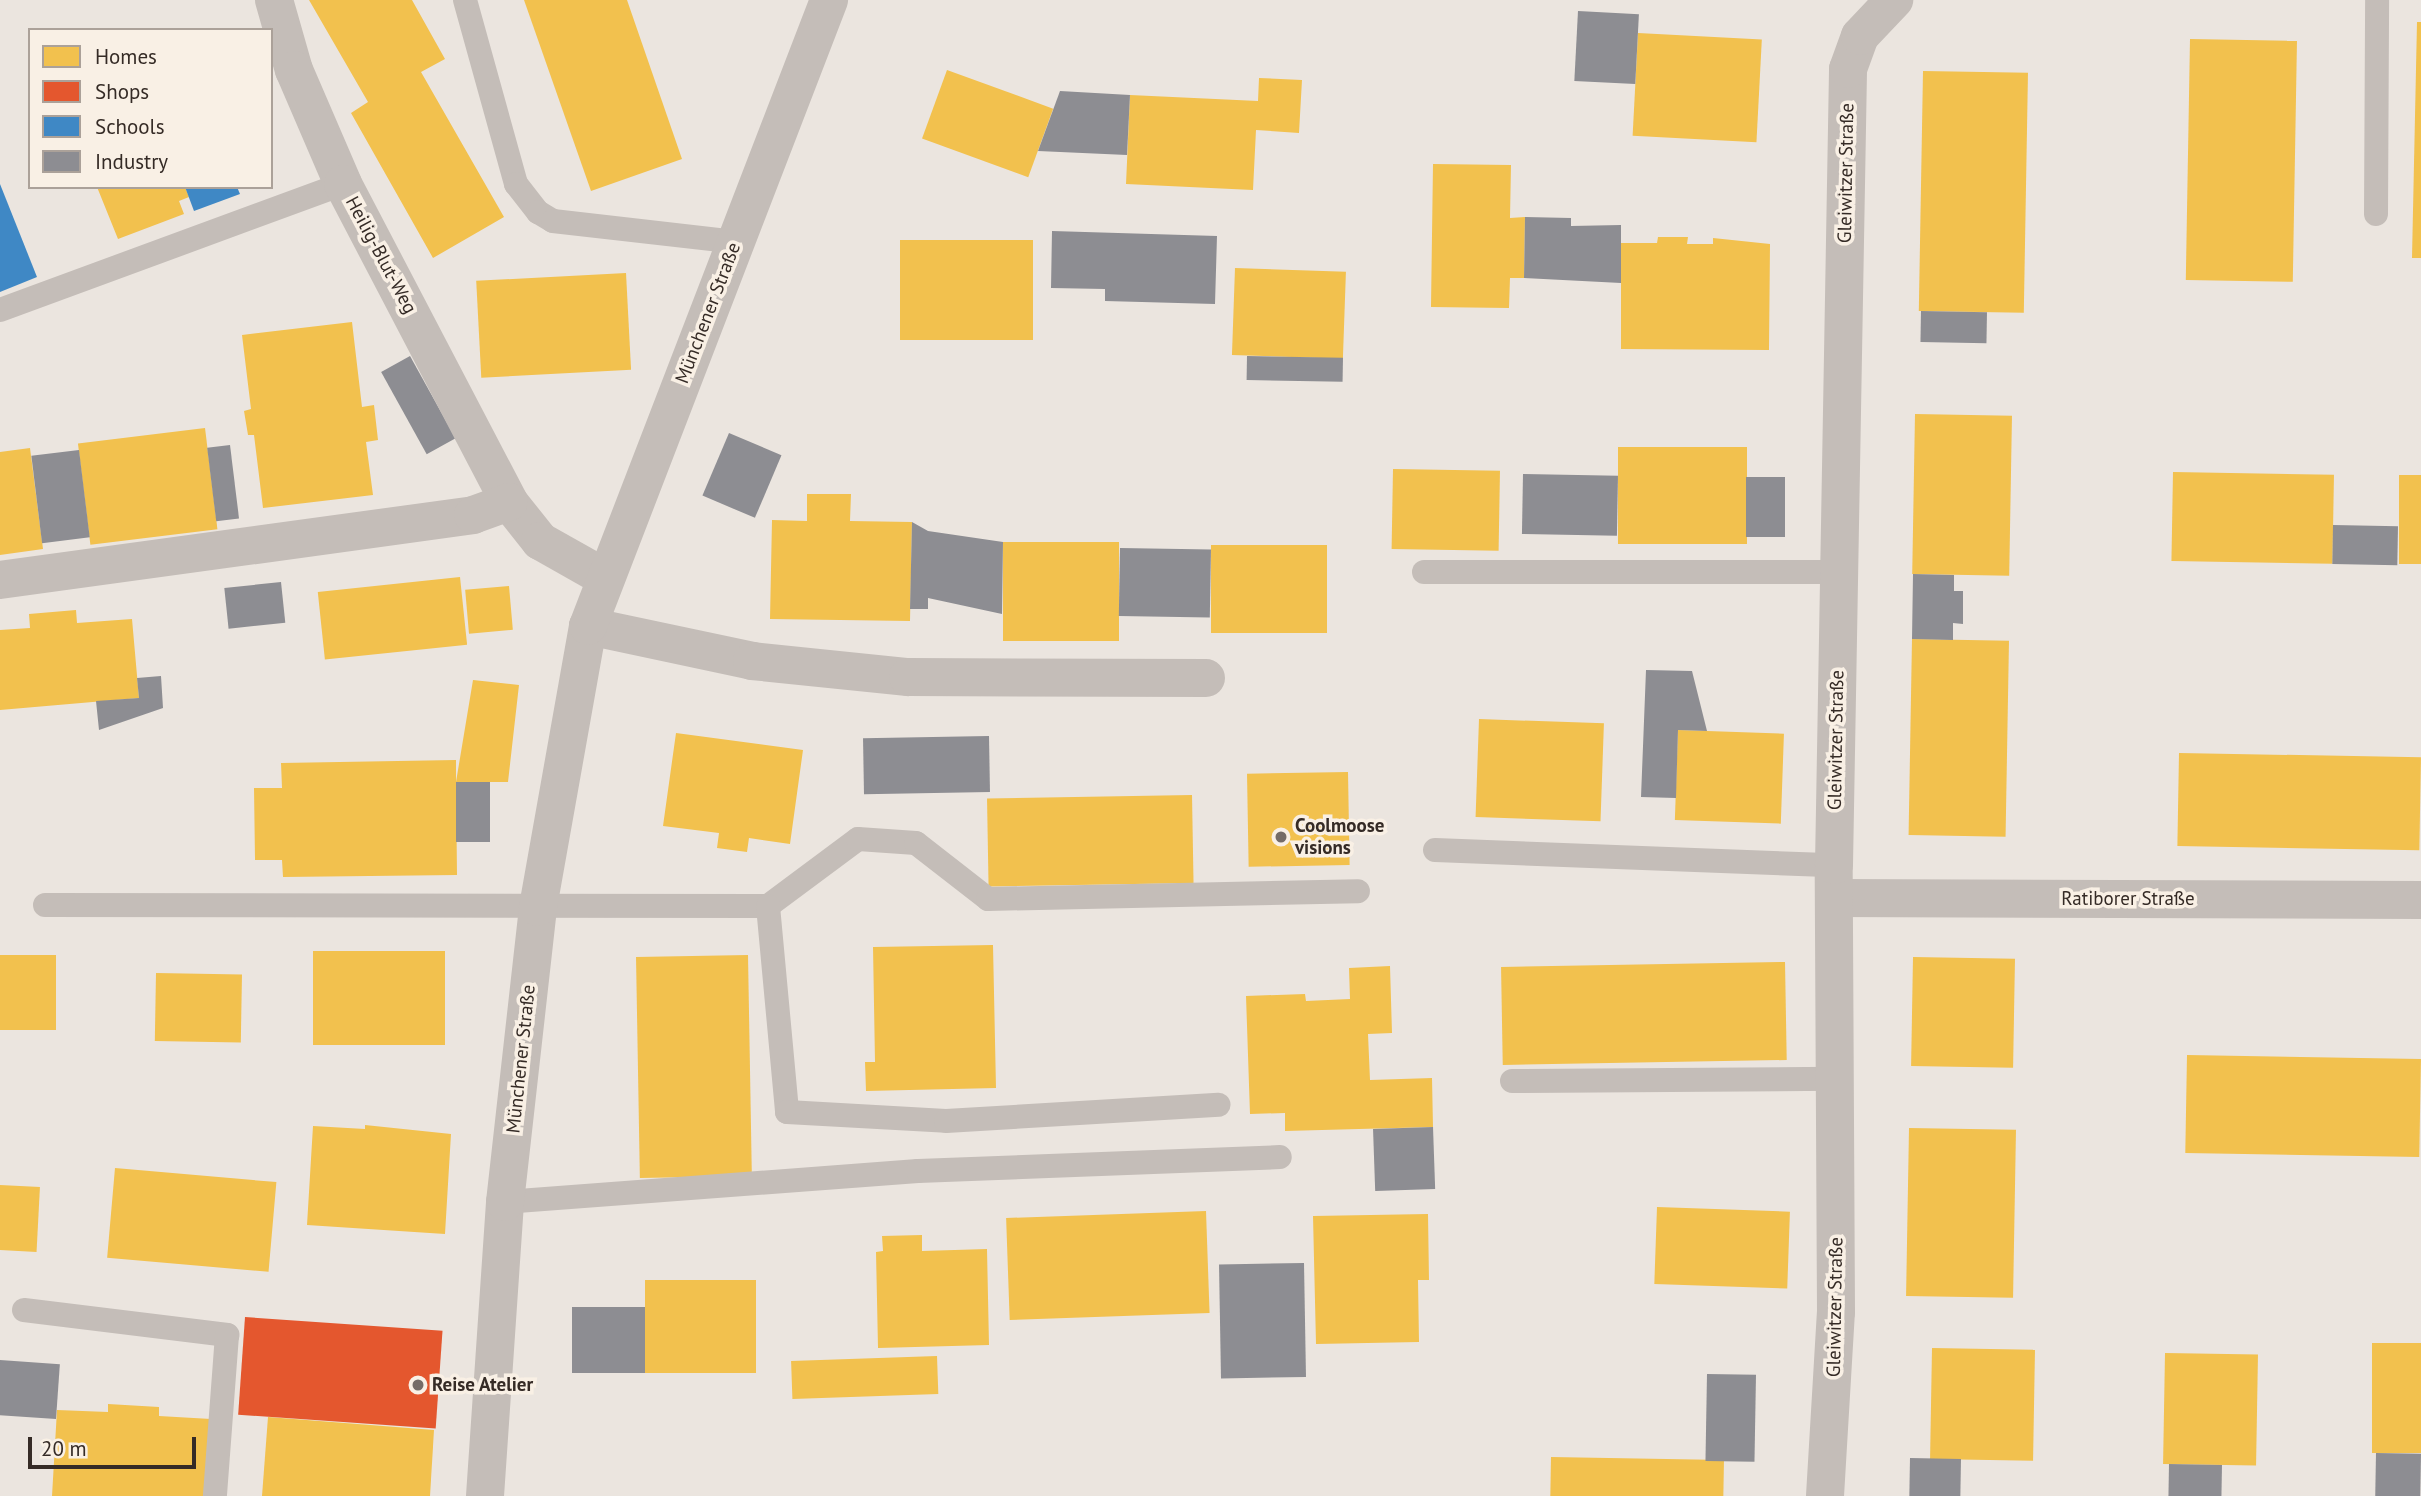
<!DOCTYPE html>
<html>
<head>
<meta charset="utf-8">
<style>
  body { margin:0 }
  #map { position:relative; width:2421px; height:1496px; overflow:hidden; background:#ebe5df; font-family:"PT Sans",sans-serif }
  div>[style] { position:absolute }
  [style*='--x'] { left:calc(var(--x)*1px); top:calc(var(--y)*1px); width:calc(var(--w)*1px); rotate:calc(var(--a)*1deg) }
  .homes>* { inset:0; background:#f2c14e; transform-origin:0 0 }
  .shops>* { inset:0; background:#e4572e; transform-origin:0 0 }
  .schools>* { inset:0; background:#3f88c5 }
  .industry>* { inset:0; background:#8d8d92; transform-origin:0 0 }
  .service>* { height:24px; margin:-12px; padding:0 12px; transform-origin:12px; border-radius:12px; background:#c4bdb8 }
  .minor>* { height:38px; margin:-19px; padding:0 19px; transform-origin:19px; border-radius:19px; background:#c4bdb8 }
  .tertiary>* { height:38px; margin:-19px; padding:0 19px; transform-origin:19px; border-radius:19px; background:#c4bdb8 }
  .dots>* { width:19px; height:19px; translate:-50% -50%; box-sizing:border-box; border:4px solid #f9f0e5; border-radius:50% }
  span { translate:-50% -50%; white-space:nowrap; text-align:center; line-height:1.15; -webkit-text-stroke:7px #f9f0e5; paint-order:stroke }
  .street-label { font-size:19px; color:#352b26 }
  .poi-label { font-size:19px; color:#352b26; font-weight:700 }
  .left { translate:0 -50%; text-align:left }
  .legend { position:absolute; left:28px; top:28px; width:245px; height:161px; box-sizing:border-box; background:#f9f0e5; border:2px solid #aba199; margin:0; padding:9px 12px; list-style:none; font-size:21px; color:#352b26 }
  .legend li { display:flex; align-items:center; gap:14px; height:35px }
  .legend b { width:35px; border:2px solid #aba199 }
  .scale { position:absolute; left:28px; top:1437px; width:168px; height:32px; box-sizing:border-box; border:4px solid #352b26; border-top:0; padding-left:9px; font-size:21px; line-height:24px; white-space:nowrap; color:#352b26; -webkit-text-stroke:5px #f9f0e5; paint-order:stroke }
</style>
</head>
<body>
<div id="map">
  <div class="homes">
    <div style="clip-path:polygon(309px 0,412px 0,445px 59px,421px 72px,504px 217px,433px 258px,351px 113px,368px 102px)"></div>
    <div style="clip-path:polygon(524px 0,627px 0,682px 159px,591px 191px)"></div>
    <div style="clip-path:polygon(2417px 22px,2421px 22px,2421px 258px,2412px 258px)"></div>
    <div style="left:1638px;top:33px;width:124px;height:103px;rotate:3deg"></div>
    <div style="left:2190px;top:39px;width:107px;height:241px;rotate:1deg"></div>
    <div style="left:947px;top:70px;width:113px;height:73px;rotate:20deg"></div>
    <div style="left:1923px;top:71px;width:105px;height:240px;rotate:1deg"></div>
    <div style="clip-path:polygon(1259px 78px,1302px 80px,1299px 133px,1256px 130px,1253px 190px,1126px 184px,1130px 95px,1258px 101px)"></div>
    <div style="clip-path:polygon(1433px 164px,1511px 165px,1510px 218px,1525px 217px,1524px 278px,1510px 278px,1509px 308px,1431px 307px)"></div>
    <div style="clip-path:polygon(97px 187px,185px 187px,189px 197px,179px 201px,184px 214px,118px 239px)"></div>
    <div style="clip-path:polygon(1658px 237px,1688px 237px,1687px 244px,1713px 244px,1713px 238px,1770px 244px,1769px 350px,1621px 349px,1621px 243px,1657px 243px)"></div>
    <div style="left:900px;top:240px;width:133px;height:100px"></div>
    <div style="left:1235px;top:268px;width:111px;height:87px;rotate:2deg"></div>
    <div style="left:626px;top:273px;width:97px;height:150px;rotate:87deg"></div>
    <div style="clip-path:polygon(352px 322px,362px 407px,374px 405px,378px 440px,366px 442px,373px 495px,263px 508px,254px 435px,248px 435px,244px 411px,251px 409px,242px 335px)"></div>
    <div style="left:1915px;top:414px;width:97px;height:160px;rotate:1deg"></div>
    <div style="left:205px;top:428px;width:102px;height:128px;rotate:83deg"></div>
    <div style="left:1618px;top:447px;width:129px;height:97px"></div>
    <div style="clip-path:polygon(30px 448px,43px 549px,0 555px,0 452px)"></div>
    <div style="left:1393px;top:469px;width:107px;height:80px;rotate:1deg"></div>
    <div style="left:2173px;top:472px;width:161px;height:89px;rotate:1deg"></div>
    <div style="left:2399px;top:475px;width:22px;height:89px"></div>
    <div style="clip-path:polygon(807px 494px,851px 494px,850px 521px,912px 522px,910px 621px,770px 619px,772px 520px,807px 521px)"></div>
    <div style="left:1003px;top:542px;width:116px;height:99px"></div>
    <div style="left:1211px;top:545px;width:116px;height:88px"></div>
    <div style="left:460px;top:577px;width:68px;height:143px;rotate:84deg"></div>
    <div style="left:509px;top:586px;width:44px;height:44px;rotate:85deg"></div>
    <div style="clip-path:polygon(76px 610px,77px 623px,132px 619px,139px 698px,0 710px,0 630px,30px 628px,29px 614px)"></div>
    <div style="left:1912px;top:639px;width:97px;height:196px;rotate:1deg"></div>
    <div style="clip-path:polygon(473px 680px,519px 685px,508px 782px,456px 782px,457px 875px,283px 877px,282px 860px,255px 860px,254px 788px,282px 788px,281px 763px,456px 760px,456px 782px)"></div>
    <div style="left:1479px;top:719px;width:125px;height:98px;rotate:2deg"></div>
    <div style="left:1678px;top:730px;width:106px;height:90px;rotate:2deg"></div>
    <div style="clip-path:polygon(676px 733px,803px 750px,790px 844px,749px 838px,747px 852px,717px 848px,719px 833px,663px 826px)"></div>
    <div style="left:2179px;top:753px;width:242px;height:93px;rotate:1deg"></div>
    <div style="left:1348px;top:772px;width:93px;height:101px;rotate:89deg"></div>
    <div style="left:1192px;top:795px;width:88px;height:205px;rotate:89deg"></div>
    <div style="clip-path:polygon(993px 945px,996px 1088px,866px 1091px,865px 1062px,875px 1062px,873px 947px)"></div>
    <div style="left:445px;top:951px;width:94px;height:132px;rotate:90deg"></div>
    <div style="left:0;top:955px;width:56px;height:75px"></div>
    <div style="left:748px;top:955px;width:221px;height:112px;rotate:89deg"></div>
    <div style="left:1913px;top:957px;width:102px;height:109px;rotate:1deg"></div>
    <div style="left:1785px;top:962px;width:98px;height:284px;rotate:89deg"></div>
    <div style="clip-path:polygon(1390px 966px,1392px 1033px,1368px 1034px,1370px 1080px,1432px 1078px,1433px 1127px,1285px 1131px,1285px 1113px,1250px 1114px,1246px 996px,1305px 994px,1306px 1001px,1350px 999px,1349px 968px)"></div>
    <div style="left:156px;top:973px;width:86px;height:68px;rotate:1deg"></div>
    <div style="left:2187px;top:1055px;width:234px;height:98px;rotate:1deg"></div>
    <div style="clip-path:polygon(365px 1125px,451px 1134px,445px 1234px,307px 1225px,313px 1126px,365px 1129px)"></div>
    <div style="left:1909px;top:1128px;width:107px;height:168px;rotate:1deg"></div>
    <div style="left:115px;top:1168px;width:162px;height:90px;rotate:5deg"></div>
    <div style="left:0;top:1185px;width:40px;height:65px;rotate:3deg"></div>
    <div style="left:1657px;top:1207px;width:133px;height:77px;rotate:2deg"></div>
    <div style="left:1206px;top:1211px;width:102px;height:200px;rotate:88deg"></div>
    <div style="clip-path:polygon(1428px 1214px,1429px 1280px,1418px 1280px,1419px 1342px,1316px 1344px,1313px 1216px)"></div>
    <div style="clip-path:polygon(922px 1235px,922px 1251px,987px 1249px,989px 1345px,878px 1348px,876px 1252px,883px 1251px,882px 1236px)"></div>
    <div style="left:645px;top:1280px;width:111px;height:93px"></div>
    <div style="left:2372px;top:1343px;width:49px;height:110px"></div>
    <div style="left:1932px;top:1348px;width:103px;height:111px;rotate:1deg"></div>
    <div style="left:2165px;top:1353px;width:93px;height:111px;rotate:1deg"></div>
    <div style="left:937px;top:1356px;width:38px;height:146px;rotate:88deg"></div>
    <div style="clip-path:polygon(108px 1404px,159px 1407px,159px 1416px,211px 1419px,206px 1496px,52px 1496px,57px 1410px,108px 1412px)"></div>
    <div style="clip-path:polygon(268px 1417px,434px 1430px,430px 1496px,262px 1496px)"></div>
    <div style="left:1551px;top:1457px;width:173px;height:39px;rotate:1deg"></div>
  </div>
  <div class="shops">
    <div style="left:245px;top:1317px;width:198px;height:98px;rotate:4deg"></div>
  </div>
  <div class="schools">
    <div style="clip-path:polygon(0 184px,37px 277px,0 292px)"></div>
    <div style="clip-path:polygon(185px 187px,237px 187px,240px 194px,194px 211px)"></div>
  </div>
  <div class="industry">
    <div style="left:1578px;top:11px;width:61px;height:70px;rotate:3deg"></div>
    <div style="clip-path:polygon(1060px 91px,1130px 95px,1127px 155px,1038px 151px)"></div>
    <div style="clip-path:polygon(1525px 217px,1571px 218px,1571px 226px,1621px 225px,1621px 283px,1524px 278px)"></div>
    <div style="clip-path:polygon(1052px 231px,1217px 236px,1215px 304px,1105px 301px,1105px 289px,1051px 288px)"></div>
    <div style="left:1921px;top:311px;width:66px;height:31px;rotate:1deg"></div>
    <div style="left:410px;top:356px;width:94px;height:33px;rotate:61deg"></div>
    <div style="left:1247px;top:356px;width:96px;height:24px;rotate:1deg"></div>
    <div style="left:729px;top:433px;width:57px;height:68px;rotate:23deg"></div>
    <div style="left:230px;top:445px;width:74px;height:23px;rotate:83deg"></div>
    <div style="left:79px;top:450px;width:88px;height:48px;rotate:83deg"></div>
    <div style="left:1523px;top:474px;width:95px;height:60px;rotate:1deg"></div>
    <div style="left:1746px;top:477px;width:39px;height:60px"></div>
    <div style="clip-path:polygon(912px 522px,928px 531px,1003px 542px,1002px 614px,928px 598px,928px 609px,910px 609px)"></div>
    <div style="left:2333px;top:525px;width:65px;height:39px;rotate:1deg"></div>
    <div style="left:1120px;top:548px;width:91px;height:68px;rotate:1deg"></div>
    <div style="clip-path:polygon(1913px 574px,1954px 575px,1954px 591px,1963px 591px,1963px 624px,1953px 623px,1953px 640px,1912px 639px)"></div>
    <div style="left:281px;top:582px;width:41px;height:57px;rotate:84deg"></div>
    <div style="clip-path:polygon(1646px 670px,1692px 671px,1707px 731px,1678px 730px,1676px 798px,1641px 797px)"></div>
    <div style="clip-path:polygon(161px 676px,163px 708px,99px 730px,96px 701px,139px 698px,137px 678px)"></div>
    <div style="left:989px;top:736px;width:56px;height:126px;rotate:89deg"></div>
    <div style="left:456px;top:782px;width:34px;height:60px"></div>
    <div style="left:1433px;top:1127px;width:62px;height:60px;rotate:88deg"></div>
    <div style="left:1304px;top:1263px;width:114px;height:85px;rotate:89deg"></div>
    <div style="left:572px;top:1307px;width:73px;height:66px"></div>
    <div style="left:0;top:1360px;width:60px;height:55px;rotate:4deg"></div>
    <div style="left:1707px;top:1374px;width:49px;height:87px;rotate:1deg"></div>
    <div style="left:2376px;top:1453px;width:45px;height:43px;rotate:1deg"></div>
    <div style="left:1910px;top:1458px;width:51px;height:38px;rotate:1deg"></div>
    <div style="left:2169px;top:1464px;width:53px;height:32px;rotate:1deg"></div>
  </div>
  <div class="service">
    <div style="--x:465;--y:0;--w:191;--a:74.5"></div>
    <div style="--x:516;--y:184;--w:36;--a:52"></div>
    <div style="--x:538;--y:212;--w:17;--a:31"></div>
    <div style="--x:553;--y:221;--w:184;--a:6.5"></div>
    <div style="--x:2376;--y:214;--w:214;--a:-89.7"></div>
    <div style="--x:0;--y:310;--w:365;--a:-20.2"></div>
    <div style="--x:1424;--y:572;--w:415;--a:0"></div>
    <div style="--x:1435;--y:850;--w:399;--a:2.2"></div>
    <div style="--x:45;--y:905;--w:723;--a:0.08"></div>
    <div style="--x:768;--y:906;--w:112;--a:-36.7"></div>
    <div style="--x:858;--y:839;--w:58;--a:3.9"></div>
    <div style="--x:916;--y:843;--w:91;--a:37.9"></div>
    <div style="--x:988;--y:899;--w:370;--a:-1.2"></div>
    <div style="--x:768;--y:906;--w:207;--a:84.7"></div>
    <div style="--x:787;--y:1112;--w:159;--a:3.2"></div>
    <div style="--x:946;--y:1121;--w:273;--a:-3.4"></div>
    <div style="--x:1512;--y:1081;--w:323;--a:-0.4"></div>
    <div style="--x:505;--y:1202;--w:414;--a:-4.3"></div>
    <div style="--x:918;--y:1171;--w:362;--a:-2.2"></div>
    <div style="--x:24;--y:1310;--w:205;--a:7"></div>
    <div style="--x:227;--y:1335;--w:161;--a:94.3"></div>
  </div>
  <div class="minor">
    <div style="--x:274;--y:0;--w:73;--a:74.1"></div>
    <div style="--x:294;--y:70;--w:124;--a:66.7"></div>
    <div style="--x:343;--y:184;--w:359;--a:62.4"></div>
    <div style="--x:509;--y:502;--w:50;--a:51.5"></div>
    <div style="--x:540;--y:541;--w:73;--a:29.4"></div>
    <div style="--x:0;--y:580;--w:477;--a:-7.8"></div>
    <div style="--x:473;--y:515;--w:38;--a:-20"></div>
    <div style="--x:588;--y:626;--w:168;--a:12"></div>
    <div style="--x:752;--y:661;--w:157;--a:5.9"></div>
    <div style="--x:908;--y:677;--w:298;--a:0.2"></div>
    <div style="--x:1834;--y:898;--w:587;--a:0.2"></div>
    <div style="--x:1825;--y:1496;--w:184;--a:-86.6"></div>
    <div style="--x:1836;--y:1312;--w:447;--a:-90.3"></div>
    <div style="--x:1834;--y:865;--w:796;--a:-88.99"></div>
    <div style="--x:1848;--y:69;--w:35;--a:-70"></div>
    <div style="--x:1860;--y:36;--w:50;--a:-46.6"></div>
  </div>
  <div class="tertiary">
    <div style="--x:485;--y:1496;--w:295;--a:-86.1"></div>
    <div style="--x:505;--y:1202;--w:297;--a:-83.6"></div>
    <div style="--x:538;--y:907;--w:285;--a:-79.9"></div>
    <div style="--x:588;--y:626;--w:671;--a:-68.94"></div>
  </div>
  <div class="dots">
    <div style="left:1281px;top:837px;background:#756c67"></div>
    <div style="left:418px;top:1385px;background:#756c67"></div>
  </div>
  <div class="street-label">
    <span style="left:1846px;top:173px;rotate:-89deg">Gleiwitzer Straße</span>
    <span style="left:381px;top:255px;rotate:62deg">Heilig-Blut-Weg</span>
    <span style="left:708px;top:313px;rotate:-69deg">Münchener Straße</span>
    <span style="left:1836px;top:740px;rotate:-89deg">Gleiwitzer Straße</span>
    <span style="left:2128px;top:899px">Ratiborer Straße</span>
    <span style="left:521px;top:1059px;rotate:-84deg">Münchener Straße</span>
    <span style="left:1835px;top:1307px;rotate:-89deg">Gleiwitzer Straße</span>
  </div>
  <div class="poi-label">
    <span class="left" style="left:1295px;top:837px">Coolmoose<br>visions</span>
    <span class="left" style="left:432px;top:1385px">Reise Atelier</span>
  </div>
  <ul class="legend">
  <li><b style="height:19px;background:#f2c14e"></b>Homes</li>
  <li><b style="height:19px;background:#e4572e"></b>Shops</li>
  <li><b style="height:19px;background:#3f88c5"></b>Schools</li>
  <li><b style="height:19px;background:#8d8d92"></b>Industry</li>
  </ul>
  <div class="scale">20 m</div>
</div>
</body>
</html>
